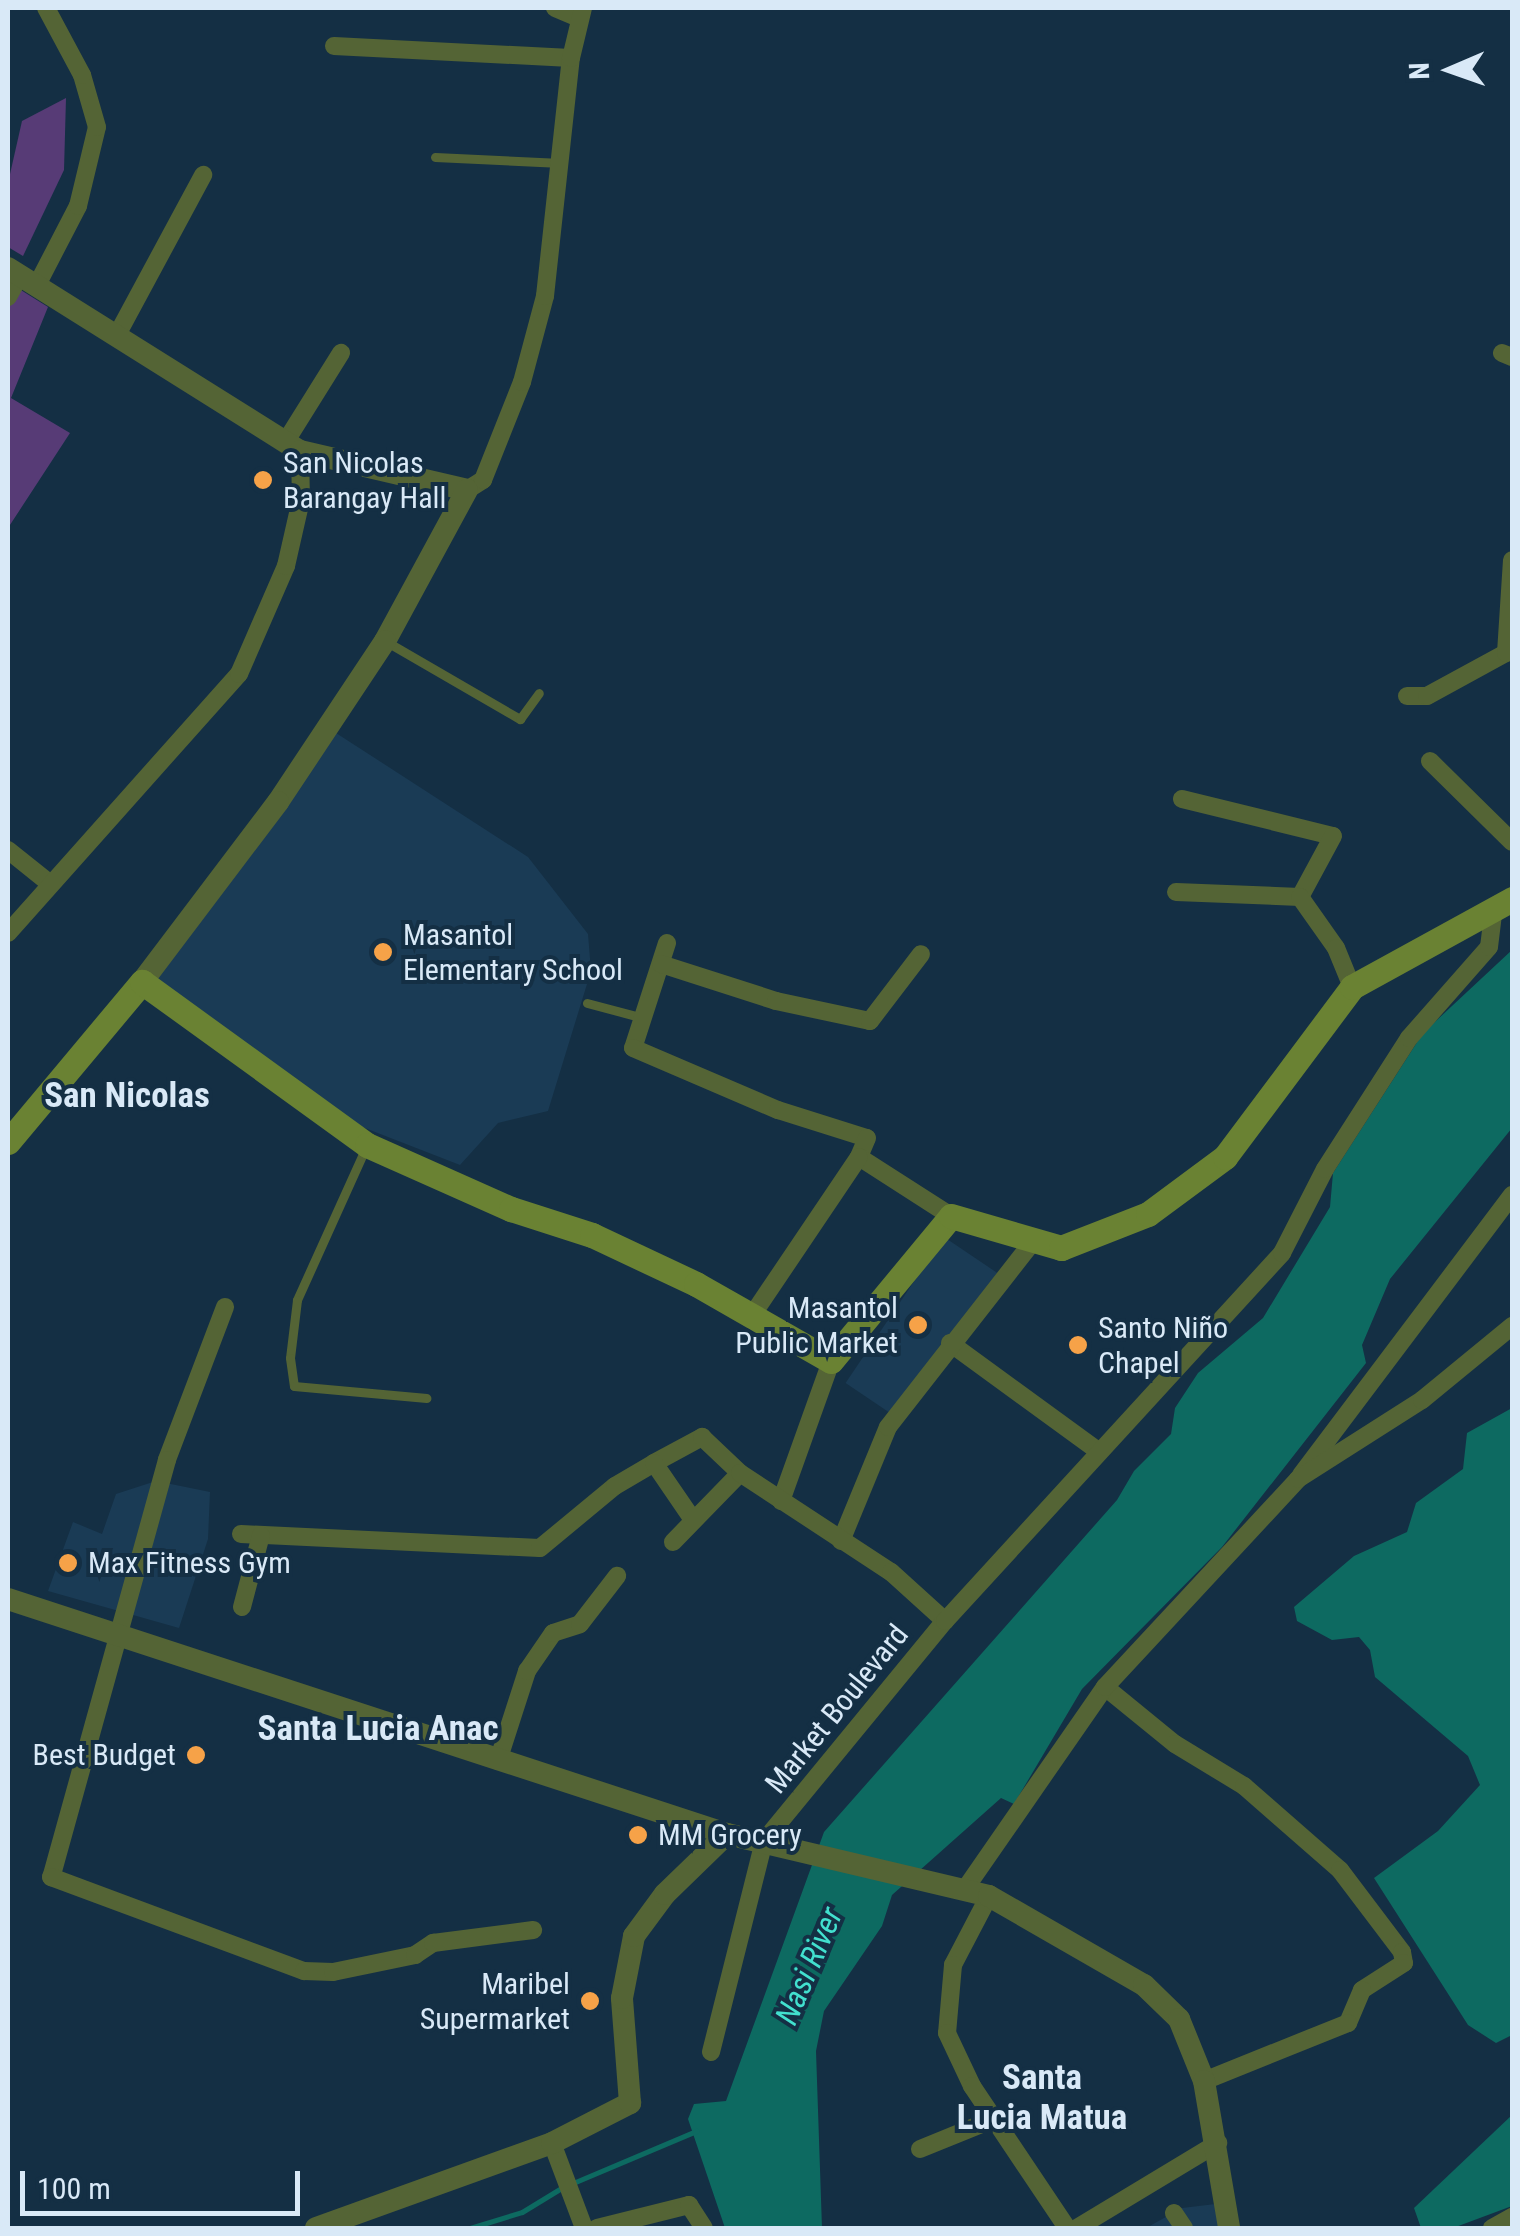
<!DOCTYPE html>
<html>
<head>
<meta charset="utf-8">
<style>
  body { margin:0 }
  #map { position:relative; width:1520px; height:2236px; overflow:hidden; background:#142f44; font-family:"Roboto Condensed",sans-serif }
  div>[style] { position:absolute }
  [style*='--x'] { left:calc(var(--x)*1px); top:calc(var(--y)*1px); width:calc(var(--w)*1px); rotate:calc(var(--a)*1deg) }
  .built>* { inset:0; background:#1a3b55; transform-origin:0 0 }
  .green>* { inset:0; background:#573b76 }
  .water>* { inset:0; background:#0d6a61 }
  .stream>* { height:5px; margin:-2.5px; padding:0 2.5px; transform-origin:2.5px; border-radius:2.5px; background:#0d6a61 }
  .service>* { height:9px; margin:-4.5px; padding:0 4.5px; transform-origin:4.5px; border-radius:4.5px; background:#546435 }
  .minor>* { height:18px; margin:-9px; padding:0 9px; transform-origin:9px; border-radius:9px; background:#546435 }
  .tertiary>* { height:22px; margin:-11px; padding:0 11px; transform-origin:11px; border-radius:11px; background:#546435 }
  .secondary>* { height:25px; margin:-12.5px; padding:0 12.5px; transform-origin:12.5px; border-radius:12.5px; background:#6a8233 }
  .dots>* { width:28px; height:28px; translate:-50% -50%; box-sizing:border-box; border:5px solid #142f44; border-radius:50% }
  span { translate:-50% -50%; white-space:nowrap; text-align:center; line-height:1.15; -webkit-text-stroke:8px #142f44; paint-order:stroke }
  .poi-label { font-size:30px; color:#d9e9f7 }
  .left { translate:0 -50%; text-align:left }
  .right { translate:-100% -50%; text-align:right }
  .street-label { font-size:30px; color:#d9e9f7 }
  .water-label { font-size:32px; color:#42e0cf; font-style:italic }
  .quarter-label { font-size:35px; color:#d9e9f7; font-weight:700 }
  .frame { position:absolute; inset:0; border:10px solid #d9e9f7; pointer-events:none }
  .north { position:absolute; left:1400px; top:20px; width:100px; height:100px; -webkit-text-stroke:8px #142f44; paint-order:stroke; rotate:268deg; font-size:28px; font-weight:700; line-height:40px; text-align:center; color:#d9e9f7 }
  .north::after { content:''; display:block; margin:auto; width:35px; height:45px; background:#d9e9f7; clip-path:polygon(50% 0,100% 100%,50% 72%,0 100%) }
  .scale { position:absolute; left:20px; top:2171px; width:280px; height:45px; box-sizing:border-box; border:5px solid #d9e9f7; border-top:0; padding-left:12px; font-size:30px; line-height:35px; white-space:nowrap; color:#d9e9f7; -webkit-text-stroke:8px #142f44; paint-order:stroke }
</style>
</head>
<body>
<div id="map">
  <div class="built">
    <div style="clip-path:polygon(336px 733px,528px 857px,588px 934px,591px 971px,548px 1111px,498px 1123px,460px 1165px,352px 1123px,157px 979px)"></div>
    <div style="left:944px;top:1237px;width:68px;height:176px;rotate:34deg"></div>
    <div style="clip-path:polygon(156px 1481px,210px 1492px,208px 1539px,179px 1628px,48px 1591px,73px 1522px,102px 1534px,116px 1494px)"></div>
    <div style="clip-path:polygon(1224px 2203px,1226px 2228px,1146px 2228px,1182px 2208px)"></div>
  </div>
  <div class="green">
    <div style="clip-path:polygon(66px 98px,64px 170px,23px 256px,8px 247px,8px 183px,22px 121px)"></div>
    <div style="clip-path:polygon(8px 282px,48px 307px,11px 398px,70px 433px,8px 528px)"></div>
  </div>
  <div class="water">
    <div style="clip-path:polygon(1512px 950px,1512px 1128px,1390px 1279px,1362px 1345px,1366px 1363px,1222px 1547px,1082px 1689px,1014px 1804px,1001px 1798px,892px 1895px,882px 1926px,824px 2011px,816px 2051px,822px 2228px,725px 2228px,688px 2119px,694px 2104px,726px 2101px,824px 1832px,1117px 1500px,1134px 1471px,1171px 1434px,1175px 1408px,1198px 1373px,1263px 1318px,1330px 1207px,1333px 1173px,1423px 1033px)"></div>
    <div style="clip-path:polygon(1512px 1408px,1512px 2035px,1496px 2043px,1468px 2025px,1374px 1878px,1438px 1831px,1480px 1785px,1468px 1756px,1375px 1677px,1370px 1650px,1359px 1637px,1332px 1640px,1297px 1621px,1294px 1607px,1354px 1556px,1407px 1532px,1416px 1503px,1463px 1469px,1467px 1433px)"></div>
    <div style="clip-path:polygon(1512px 2115px,1512px 2206px,1453px 2228px,1421px 2228px,1414px 2208px)"></div>
  </div>
  <div class="stream">
    <div style="--x:573;--y:2183;--w:134;--a:-22.9"></div>
    <div style="--x:470;--y:2228;--w:54;--a:-17.1"></div>
    <div style="--x:522;--y:2212;--w:48;--a:-31.4"></div>
  </div>
  <div class="service">
    <div style="--x:435;--y:157;--w:126;--a:2.7"></div>
    <div style="--x:387;--y:642;--w:154;--a:30.1"></div>
    <div style="--x:520;--y:719;--w:32;--a:-54"></div>
    <div style="--x:587;--y:1003;--w:55;--a:14.8"></div>
    <div style="--x:366;--y:1147;--w:168;--a:114.3"></div>
    <div style="--x:297;--y:1300;--w:58;--a:96.9"></div>
    <div style="--x:290;--y:1358;--w:28;--a:82"></div>
    <div style="--x:294;--y:1386;--w:133;--a:5.2"></div>
  </div>
  <div class="minor">
    <div style="--x:555;--y:8;--w:25;--a:23"></div>
    <div style="--x:334;--y:46;--w:237;--a:2.9"></div>
    <div style="--x:37;--y:285;--w:89;--a:-62.6"></div>
    <div style="--x:78;--y:206;--w:81;--a:-76.5"></div>
    <div style="--x:97;--y:127;--w:54;--a:-106.1"></div>
    <div style="--x:82;--y:75;--w:76;--a:-118.2"></div>
    <div style="--x:8;--y:297;--w:25;--a:-61"></div>
    <div style="--x:117;--y:335;--w:182;--a:-61.7"></div>
    <div style="--x:1502;--y:353;--w:11;--a:22"></div>
    <div style="--x:286;--y:441;--w:104;--a:-58"></div>
    <div style="--x:467;--y:490;--w:19;--a:-32"></div>
    <div style="--x:483;--y:480;--w:105;--a:-68.3"></div>
    <div style="--x:522;--y:382;--w:89;--a:-75"></div>
    <div style="--x:545;--y:296;--w:239;--a:-83.8"></div>
    <div style="--x:571;--y:58;--w:51;--a:-76.5"></div>
    <div style="--x:1407;--y:696;--w:20;--a:0"></div>
    <div style="--x:1427;--y:696;--w:90;--a:-28.6"></div>
    <div style="--x:1506;--y:653;--w:93;--a:-86.3"></div>
    <div style="--x:1430;--y:761;--w:115;--a:44.6"></div>
    <div style="--x:1182;--y:799;--w:155;--a:13.8"></div>
    <div style="--x:1333;--y:836;--w:69;--a:118.4"></div>
    <div style="--x:8;--y:850;--w:51;--a:38.7"></div>
    <div style="--x:1176;--y:892;--w:124;--a:2.3"></div>
    <div style="--x:1300;--y:897;--w:62;--a:54.8"></div>
    <div style="--x:1336;--y:948;--w:42;--a:67.7"></div>
    <div style="--x:8;--y:933;--w:347;--a:-48.3"></div>
    <div style="--x:239;--y:674;--w:118;--a:-66.5"></div>
    <div style="--x:286;--y:566;--w:68;--a:-77.2"></div>
    <div style="--x:301;--y:500;--w:49;--a:-91.2"></div>
    <div style="--x:667;--y:943;--w:110;--a:107.9"></div>
    <div style="--x:633;--y:1048;--w:158;--a:23.2"></div>
    <div style="--x:778;--y:1110;--w:93;--a:17.5"></div>
    <div style="--x:867;--y:1138;--w:21;--a:113"></div>
    <div style="--x:859;--y:1157;--w:109;--a:32.7"></div>
    <div style="--x:661;--y:964;--w:121;--a:17.8"></div>
    <div style="--x:776;--y:1001;--w:96;--a:12"></div>
    <div style="--x:870;--y:1021;--w:84;--a:-52.7"></div>
    <div style="--x:225;--y:1307;--w:164;--a:110.8"></div>
    <div style="--x:167;--y:1460;--w:433;--a:105.5"></div>
    <div style="--x:51;--y:1877;--w:270;--a:20.4"></div>
    <div style="--x:304;--y:1971;--w:29;--a:2"></div>
    <div style="--x:333;--y:1972;--w:84;--a:-11.7"></div>
    <div style="--x:415;--y:1955;--w:22;--a:-34"></div>
    <div style="--x:433;--y:1943;--w:101;--a:-7.4"></div>
    <div style="--x:753;--y:1314;--w:189;--a:-56"></div>
    <div style="--x:950;--y:1343;--w:183;--a:36.1"></div>
    <div style="--x:654;--y:1463;--w:55;--a:-28.4"></div>
    <div style="--x:702;--y:1437;--w:52;--a:43.5"></div>
    <div style="--x:1301;--y:1475;--w:351;--a:-53"></div>
    <div style="--x:781;--y:1501;--w:149;--a:-70.3"></div>
    <div style="--x:241;--y:1534;--w:299;--a:2.7"></div>
    <div style="--x:540;--y:1548;--w:97;--a:-39.6"></div>
    <div style="--x:615;--y:1486;--w:45;--a:-30.5"></div>
    <div style="--x:654;--y:1463;--w:65;--a:55.6"></div>
    <div style="--x:841;--y:1541;--w:123;--a:-67.6"></div>
    <div style="--x:888;--y:1427;--w:232;--a:-52"></div>
    <div style="--x:673;--y:1542;--w:96;--a:-45.8"></div>
    <div style="--x:740;--y:1473;--w:181;--a:33.3"></div>
    <div style="--x:891;--y:1572;--w:73;--a:42.2"></div>
    <div style="--x:242;--y:1607;--w:74;--a:-75.2"></div>
    <div style="--x:1105;--y:1687;--w:90;--a:39.2"></div>
    <div style="--x:1175;--y:1744;--w:81;--a:31.3"></div>
    <div style="--x:1244;--y:1786;--w:128;--a:41.2"></div>
    <div style="--x:1340;--y:1870;--w:103;--a:52.9"></div>
    <div style="--x:1402;--y:1952;--w:11;--a:80"></div>
    <div style="--x:1404;--y:1963;--w:50;--a:147.3"></div>
    <div style="--x:1362;--y:1990;--w:36;--a:113"></div>
    <div style="--x:1348;--y:2023;--w:155;--a:158.1"></div>
    <div style="--x:498;--y:1761;--w:95;--a:-72.1"></div>
    <div style="--x:527;--y:1671;--w:46;--a:-55.6"></div>
    <div style="--x:553;--y:1633;--w:28;--a:-18"></div>
    <div style="--x:580;--y:1624;--w:61;--a:-52.4"></div>
    <div style="--x:965;--y:1889;--w:246;--a:-55.3"></div>
    <div style="--x:1105;--y:1687;--w:284;--a:-47.1"></div>
    <div style="--x:1298;--y:1479;--w:147;--a:-32.5"></div>
    <div style="--x:1422;--y:1400;--w:117;--a:-39.4"></div>
    <div style="--x:989;--y:1896;--w:78;--a:117.6"></div>
    <div style="--x:953;--y:1965;--w:68;--a:95"></div>
    <div style="--x:947;--y:2033;--w:59;--a:64.7"></div>
    <div style="--x:972;--y:2086;--w:171;--a:56.2"></div>
    <div style="--x:711;--y:2052;--w:218;--a:-75.9"></div>
    <div style="--x:764;--y:1841;--w:285;--a:-50.6"></div>
    <div style="--x:945;--y:1621;--w:499;--a:-47.5"></div>
    <div style="--x:1282;--y:1253;--w:94;--a:-62.9"></div>
    <div style="--x:1325;--y:1169;--w:156;--a:-57.3"></div>
    <div style="--x:1409;--y:1038;--w:121;--a:-48.7"></div>
    <div style="--x:1489;--y:947;--w:35;--a:-83"></div>
    <div style="--x:552;--y:2143;--w:91;--a:69.4"></div>
    <div style="--x:920;--y:2149;--w:80;--a:-22.1"></div>
    <div style="--x:1174;--y:2213;--w:18;--a:56"></div>
    <div style="--x:597;--y:2228;--w:95;--a:-14"></div>
    <div style="--x:689;--y:2205;--w:27;--a:57"></div>
    <div style="--x:1077;--y:2228;--w:165;--a:-31.1"></div>
    <div style="--x:1492;--y:2228;--w:23;--a:-29"></div>
  </div>
  <div class="tertiary">
    <div style="--x:8;--y:268;--w:345;--a:32.1"></div>
    <div style="--x:300;--y:451;--w:171;--a:13.1"></div>
    <div style="--x:467;--y:490;--w:172;--a:118.5"></div>
    <div style="--x:385;--y:641;--w:193;--a:123.6"></div>
    <div style="--x:278;--y:802;--w:226;--a:127.1"></div>
    <div style="--x:8;--y:1599;--w:756;--a:18.1"></div>
    <div style="--x:727;--y:1834;--w:269;--a:13.3"></div>
    <div style="--x:989;--y:1896;--w:179;--a:29.9"></div>
    <div style="--x:1144;--y:1985;--w:49;--a:44.2"></div>
    <div style="--x:1179;--y:2019;--w:67;--a:68"></div>
    <div style="--x:1204;--y:2081;--w:149;--a:80.3"></div>
    <div style="--x:316;--y:2228;--w:251;--a:-19.8"></div>
    <div style="--x:552;--y:2143;--w:88;--a:-27.1"></div>
    <div style="--x:630;--y:2103;--w:105;--a:-94.4"></div>
    <div style="--x:622;--y:1998;--w:63;--a:-79"></div>
    <div style="--x:634;--y:1936;--w:52;--a:-53.6"></div>
    <div style="--x:665;--y:1894;--w:86;--a:-44.1"></div>
  </div>
  <div class="secondary">
    <div style="--x:8;--y:1142;--w:209;--a:-50.1"></div>
    <div style="--x:142;--y:982;--w:278;--a:35.9"></div>
    <div style="--x:367;--y:1145;--w:158;--a:24"></div>
    <div style="--x:511;--y:1209;--w:85;--a:17.8"></div>
    <div style="--x:592;--y:1235;--w:115;--a:25.2"></div>
    <div style="--x:696;--y:1284;--w:155;--a:29.7"></div>
    <div style="--x:831;--y:1361;--w:188;--a:-50.4"></div>
    <div style="--x:951;--y:1216;--w:115;--a:16.2"></div>
    <div style="--x:1061;--y:1248;--w:93;--a:-21.3"></div>
    <div style="--x:1148;--y:1214;--w:96;--a:-36.5"></div>
    <div style="--x:1225;--y:1157;--w:212;--a:-53.2"></div>
    <div style="--x:1352;--y:987;--w:183;--a:-28.8"></div>
  </div>
  <div class="dots">
    <div style="left:263px;top:480px;background:#f6a248"></div>
    <div style="left:383px;top:952px;background:#f6a248"></div>
    <div style="left:918px;top:1325px;background:#f6a248"></div>
    <div style="left:1078px;top:1345px;background:#f6a248"></div>
    <div style="left:68px;top:1563px;background:#f6a248"></div>
    <div style="left:196px;top:1755px;background:#f6a248"></div>
    <div style="left:638px;top:1835px;background:#f6a248"></div>
    <div style="left:590px;top:2001px;background:#f6a248"></div>
  </div>
  <div class="poi-label">
    <span class="left" style="left:283px;top:480px">San Nicolas<br>Barangay Hall</span>
    <span class="left" style="left:403px;top:952px">Masantol<br>Elementary School</span>
    <span class="right" style="left:898px;top:1325px">Masantol<br>Public Market</span>
    <span class="left" style="left:1098px;top:1345px">Santo Niño<br>Chapel</span>
    <span class="left" style="left:88px;top:1563px">Max Fitness Gym</span>
    <span class="right" style="left:176px;top:1755px">Best Budget</span>
    <span class="left" style="left:658px;top:1835px">MM Grocery</span>
    <span class="right" style="left:570px;top:2001px">Maribel<br>Supermarket</span>
  </div>
  <div class="street-label">
    <span style="left:837px;top:1709px;rotate:-51deg">Market Boulevard</span>
  </div>
  <div class="water-label">
    <span style="left:809px;top:1966px;rotate:-67deg">Nasi River</span>
  </div>
  <div class="quarter-label">
    <span style="left:127px;top:1096px">San Nicolas</span>
    <span style="left:378px;top:1729px">Santa Lucia Anac</span>
    <span style="left:1042px;top:2098px">Santa<br>Lucia Matua</span>
  </div>
  <div class="frame"></div>
  <div class="north">N</div>
  <div class="scale">100 m</div>
</div>
</body>
</html>
